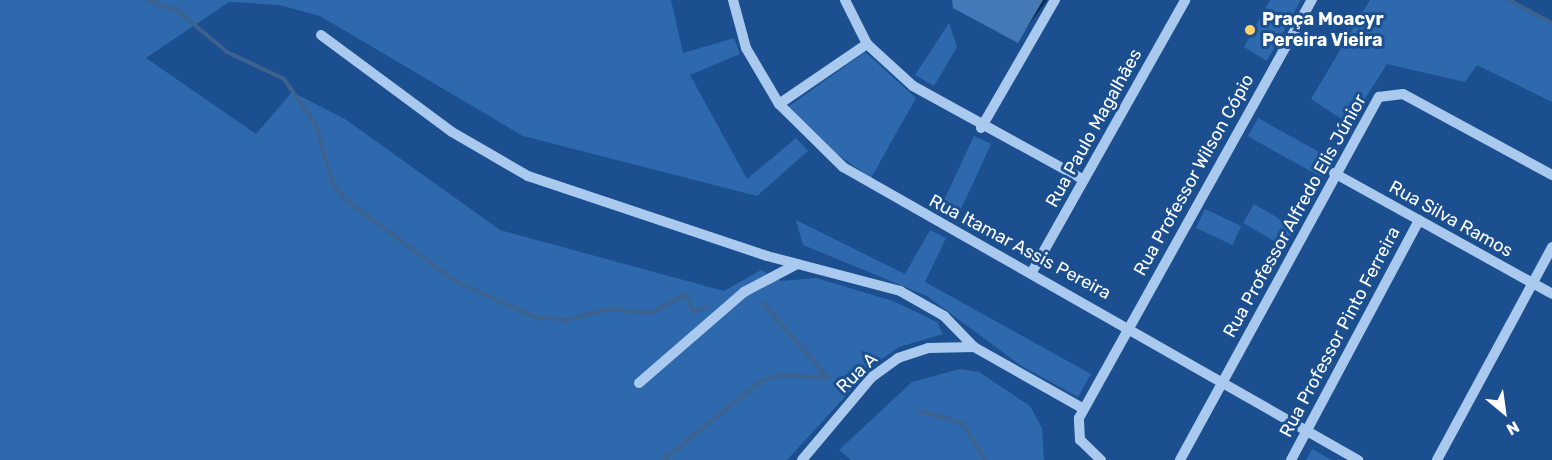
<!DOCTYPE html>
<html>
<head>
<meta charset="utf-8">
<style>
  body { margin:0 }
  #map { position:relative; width:1552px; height:460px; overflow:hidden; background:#1b4f8f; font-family:Rubik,sans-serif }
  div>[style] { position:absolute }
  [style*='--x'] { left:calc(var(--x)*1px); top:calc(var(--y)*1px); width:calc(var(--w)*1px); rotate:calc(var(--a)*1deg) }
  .green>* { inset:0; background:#2e69ad; transform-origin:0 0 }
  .shadow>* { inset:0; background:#0007 }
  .stream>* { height:4px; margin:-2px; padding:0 2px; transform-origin:2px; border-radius:2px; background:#3c6290 }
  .building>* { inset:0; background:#4478b7 }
  .minor>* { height:10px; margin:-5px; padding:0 5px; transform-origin:5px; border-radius:5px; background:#a9c9ee }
  .dots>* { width:16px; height:16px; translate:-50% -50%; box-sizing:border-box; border:3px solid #1b4f8f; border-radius:50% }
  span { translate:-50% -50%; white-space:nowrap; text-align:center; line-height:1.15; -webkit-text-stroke:6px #1b4f8f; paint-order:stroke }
  .poi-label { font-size:18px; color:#fff; font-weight:700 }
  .left { translate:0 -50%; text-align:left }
  .street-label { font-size:18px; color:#fff }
  .north { position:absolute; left:1474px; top:382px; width:60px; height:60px; -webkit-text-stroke:4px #1b4f8f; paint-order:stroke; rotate:151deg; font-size:16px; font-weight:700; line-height:24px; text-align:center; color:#fff }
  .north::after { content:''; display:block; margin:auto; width:21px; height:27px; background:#fff; clip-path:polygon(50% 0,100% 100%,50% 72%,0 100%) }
</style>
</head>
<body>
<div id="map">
  <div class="green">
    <div style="clip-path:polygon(0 0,671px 0,683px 53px,734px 38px,740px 54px,690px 75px,747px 179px,796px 138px,808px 151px,757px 196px,523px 136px,320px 16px,279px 5px,229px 2px,146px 58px,256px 134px,292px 92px,345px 119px,500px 230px,724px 291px,761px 270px,781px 281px,816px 278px,893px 301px,937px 322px,943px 334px,899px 347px,875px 364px,787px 460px,0 460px)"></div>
    <div style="clip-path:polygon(1270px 0,1301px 0,1267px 61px,1244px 47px)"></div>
    <div style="clip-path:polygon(1370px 0,1509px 0,1552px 23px,1552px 102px,1477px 65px,1465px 82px,1387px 64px,1349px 124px,1311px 99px)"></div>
    <div style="clip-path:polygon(949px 23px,957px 47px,934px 86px,915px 75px)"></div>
    <div style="clip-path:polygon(865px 52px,916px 98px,871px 178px,824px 145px,788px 107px)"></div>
    <div style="left:1258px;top:118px;width:85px;height:21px;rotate:29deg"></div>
    <div style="left:974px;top:136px;width:19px;height:82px;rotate:25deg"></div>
    <div style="left:1254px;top:204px;width:48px;height:22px;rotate:30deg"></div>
    <div style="left:1205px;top:209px;width:40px;height:21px;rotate:25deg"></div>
    <div style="clip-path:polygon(796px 220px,905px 274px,930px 230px,946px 238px,925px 282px,1091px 374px,1078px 397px,1020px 365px,927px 296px,803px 245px)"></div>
    <div style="clip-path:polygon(960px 369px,979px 372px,1030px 406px,1042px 428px,1044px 460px,851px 460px,839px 450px,912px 382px)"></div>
    <div style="clip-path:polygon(1312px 449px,1332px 460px,1306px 460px)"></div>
  </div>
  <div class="shadow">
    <div style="clip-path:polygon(953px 0,1047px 0,1017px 41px)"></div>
  </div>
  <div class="stream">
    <div style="--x:148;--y:0;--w:32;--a:20"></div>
    <div style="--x:178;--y:11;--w:64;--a:39.9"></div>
    <div style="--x:227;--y:52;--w:63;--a:25.3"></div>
    <div style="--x:284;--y:79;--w:56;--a:55.2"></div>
    <div style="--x:316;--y:125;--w:59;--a:74.3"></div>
    <div style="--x:332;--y:182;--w:19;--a:55"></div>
    <div style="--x:343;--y:198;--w:142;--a:36.4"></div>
    <div style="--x:457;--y:282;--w:85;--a:24.2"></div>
    <div style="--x:535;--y:317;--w:32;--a:5"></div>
    <div style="--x:567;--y:320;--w:43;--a:-14.7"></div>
    <div style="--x:609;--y:309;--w:42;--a:5.4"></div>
    <div style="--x:651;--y:313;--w:40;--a:-28"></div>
    <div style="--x:686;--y:294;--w:19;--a:69"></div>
    <div style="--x:693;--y:312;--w:14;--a:-21"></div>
    <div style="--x:1509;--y:0;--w:49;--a:28.1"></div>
    <div style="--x:763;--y:303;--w:98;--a:49.1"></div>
    <div style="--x:920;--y:411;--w:44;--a:15.9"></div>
    <div style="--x:962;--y:423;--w:44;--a:58.1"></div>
    <div style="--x:663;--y:460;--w:126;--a:-38.9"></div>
    <div style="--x:761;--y:381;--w:20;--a:-18"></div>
    <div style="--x:780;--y:375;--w:47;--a:3.7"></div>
  </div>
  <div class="building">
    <div style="clip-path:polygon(952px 0,1043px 0,1018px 43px,953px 8px)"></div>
  </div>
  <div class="minor">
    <div style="--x:733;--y:0;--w:50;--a:74.8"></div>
    <div style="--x:746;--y:48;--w:65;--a:59.5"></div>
    <div style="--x:779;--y:104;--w:90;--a:44.5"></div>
    <div style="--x:843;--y:167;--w:593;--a:29.64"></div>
    <div style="--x:845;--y:0;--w:49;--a:63.4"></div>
    <div style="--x:867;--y:44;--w:62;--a:42.4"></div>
    <div style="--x:913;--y:86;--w:195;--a:28.8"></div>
    <div style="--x:321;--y:35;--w:163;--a:36.5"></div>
    <div style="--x:452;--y:132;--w:88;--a:30.1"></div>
    <div style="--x:528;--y:176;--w:252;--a:18.5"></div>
    <div style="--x:767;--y:256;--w:138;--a:14.7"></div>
    <div style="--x:900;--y:291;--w:51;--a:29.6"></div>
    <div style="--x:944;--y:316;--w:43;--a:45.9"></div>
    <div style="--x:779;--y:104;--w:107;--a:-34.3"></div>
    <div style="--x:981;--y:128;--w:148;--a:-60"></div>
    <div style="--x:1334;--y:173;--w:249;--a:29"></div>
    <div style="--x:1032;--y:272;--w:312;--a:-60.6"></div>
    <div style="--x:639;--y:383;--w:139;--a:-40.9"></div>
    <div style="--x:744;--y:292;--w:60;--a:-27.8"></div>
    <div style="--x:802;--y:460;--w:109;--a:-49.9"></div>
    <div style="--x:872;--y:377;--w:32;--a:-36"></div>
    <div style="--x:898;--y:358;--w:32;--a:-18"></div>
    <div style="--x:928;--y:348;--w:46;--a:-1.2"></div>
    <div style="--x:974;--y:347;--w:126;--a:29.4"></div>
    <div style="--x:1101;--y:460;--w:29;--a:-136"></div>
    <div style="--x:1080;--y:440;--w:22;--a:-93"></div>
    <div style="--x:1079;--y:418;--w:479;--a:-60.9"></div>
    <div style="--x:1180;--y:460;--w:414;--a:-61.3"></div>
    <div style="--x:1379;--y:97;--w:24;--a:-7"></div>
    <div style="--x:1403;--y:94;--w:170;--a:28.5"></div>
    <div style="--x:1291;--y:460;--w:272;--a:-61.9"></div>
    <div style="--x:1437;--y:460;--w:242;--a:-61.6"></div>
  </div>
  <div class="dots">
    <div style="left:1250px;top:30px;background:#ffd166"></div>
  </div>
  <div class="poi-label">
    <span class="left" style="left:1262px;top:30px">Praça Moacyr<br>Pereira Vieira</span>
  </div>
  <div class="street-label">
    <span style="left:1094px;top:128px;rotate:-61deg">Rua Paulo Magalhães</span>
    <span style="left:1194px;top:175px;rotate:-61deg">Rua Professor Wilson Cópio</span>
    <span style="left:1295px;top:216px;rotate:-61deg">Rua Professor Alfredo Elis Júnior</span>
    <span style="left:1451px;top:219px;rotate:29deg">Rua Silva Ramos</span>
    <span style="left:1020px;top:247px;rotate:28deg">Rua Itamar Assis Pereira</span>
    <span style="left:1340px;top:332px;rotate:-62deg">Rua Professor Pinto Ferreira</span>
    <span style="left:857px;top:373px;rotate:-44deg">Rua A</span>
  </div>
  <div class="north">N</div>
</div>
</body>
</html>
